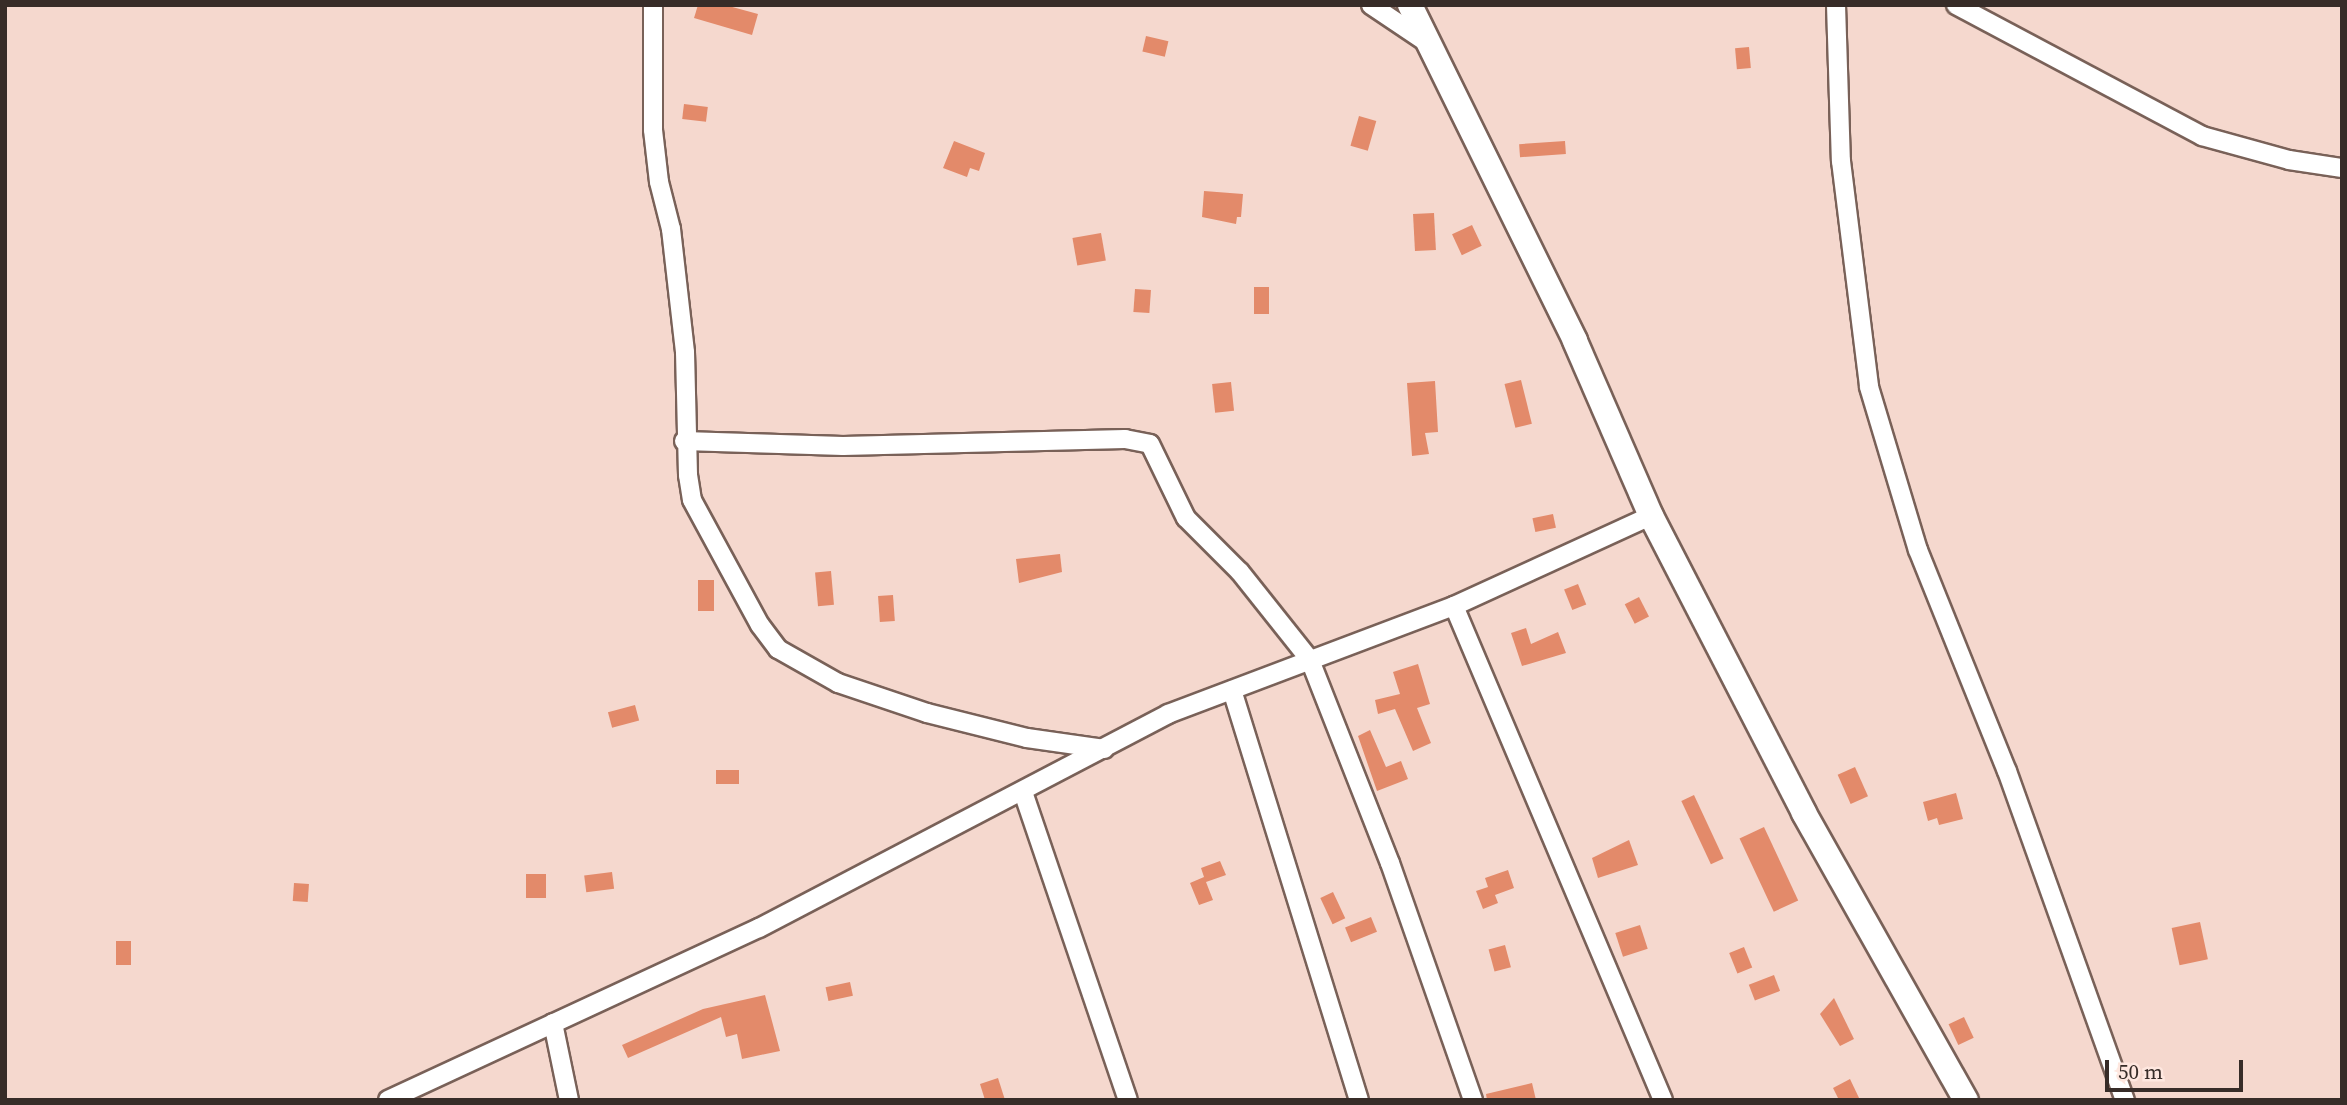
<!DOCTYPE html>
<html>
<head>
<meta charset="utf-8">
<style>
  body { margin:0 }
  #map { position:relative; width:2347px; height:1105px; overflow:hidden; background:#f5d8ce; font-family:"Source Serif 4",serif }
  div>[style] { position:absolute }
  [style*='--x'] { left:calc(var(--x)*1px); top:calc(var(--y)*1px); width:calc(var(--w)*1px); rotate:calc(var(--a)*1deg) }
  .building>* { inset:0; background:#e38a6a; transform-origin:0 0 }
  .roads { filter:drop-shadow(2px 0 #796158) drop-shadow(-2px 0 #796158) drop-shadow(0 2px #796158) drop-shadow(0 -2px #796158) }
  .street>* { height:18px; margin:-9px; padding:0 9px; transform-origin:9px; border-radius:9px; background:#fff }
  .secondary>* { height:24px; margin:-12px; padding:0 12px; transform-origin:12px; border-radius:12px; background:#fff }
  span { translate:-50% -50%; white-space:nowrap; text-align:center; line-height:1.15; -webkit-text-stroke:5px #fee7df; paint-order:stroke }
  .frame { position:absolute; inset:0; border:7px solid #372c28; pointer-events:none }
  .scale { position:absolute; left:2105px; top:1060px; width:138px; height:32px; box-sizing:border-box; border:4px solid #372c28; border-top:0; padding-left:9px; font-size:21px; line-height:24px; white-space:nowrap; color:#372c28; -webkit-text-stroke:5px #fee7df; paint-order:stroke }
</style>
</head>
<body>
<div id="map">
  <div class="building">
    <div style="clip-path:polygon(698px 5px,725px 5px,758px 14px,752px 35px,694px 18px)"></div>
    <div style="left:1146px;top:36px;width:23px;height:16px;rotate:13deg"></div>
    <div style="left:1749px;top:47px;width:21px;height:14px;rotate:85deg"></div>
    <div style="left:684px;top:104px;width:24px;height:15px;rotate:7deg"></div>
    <div style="left:1359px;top:116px;width:18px;height:31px;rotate:16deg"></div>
    <div style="clip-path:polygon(954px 141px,985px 153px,979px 171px,970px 168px,967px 177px,943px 168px)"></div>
    <div style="left:1565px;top:141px;width:13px;height:46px;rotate:86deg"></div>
    <div style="clip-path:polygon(1204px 191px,1243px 194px,1241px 217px,1237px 217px,1236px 224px,1202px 217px)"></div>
    <div style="left:1434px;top:213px;width:37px;height:21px;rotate:87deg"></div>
    <div style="left:1472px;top:225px;width:23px;height:22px;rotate:65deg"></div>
    <div style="left:1101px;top:233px;width:28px;height:29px;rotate:80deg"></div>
    <div style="left:1254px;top:287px;width:15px;height:27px"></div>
    <div style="left:1135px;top:289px;width:16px;height:23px;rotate:4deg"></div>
    <div style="left:1521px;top:380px;width:45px;height:17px;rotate:76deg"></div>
    <div style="clip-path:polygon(1435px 381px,1438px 432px,1425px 433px,1429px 454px,1412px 456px,1407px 383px)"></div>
    <div style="left:1231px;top:382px;width:29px;height:19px;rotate:84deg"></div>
    <div style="left:1553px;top:514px;width:14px;height:21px;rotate:78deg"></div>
    <div style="clip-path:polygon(1060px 554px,1062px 572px,1019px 583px,1016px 559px)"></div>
    <div style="left:831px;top:571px;width:34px;height:16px;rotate:85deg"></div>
    <div style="left:698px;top:580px;width:16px;height:31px"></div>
    <div style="left:1578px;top:584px;width:22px;height:15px;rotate:68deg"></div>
    <div style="left:893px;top:595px;width:26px;height:15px;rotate:86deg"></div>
    <div style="left:1639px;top:597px;width:22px;height:16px;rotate:63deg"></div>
    <div style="clip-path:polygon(1526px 628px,1531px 644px,1558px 632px,1566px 653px,1522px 666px,1511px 633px)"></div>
    <div style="clip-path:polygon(1418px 664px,1430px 704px,1417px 708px,1431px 743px,1413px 751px,1395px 709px,1378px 714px,1375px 700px,1400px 694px,1393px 672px)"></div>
    <div style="left:635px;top:705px;width:16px;height:28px;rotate:75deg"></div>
    <div style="clip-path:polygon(1370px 730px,1386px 767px,1401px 761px,1408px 779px,1377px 791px,1358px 736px)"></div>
    <div style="left:1855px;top:767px;width:32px;height:19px;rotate:66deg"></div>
    <div style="left:739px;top:770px;width:14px;height:23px;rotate:90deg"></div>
    <div style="clip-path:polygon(1956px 793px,1963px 819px,1939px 825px,1937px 818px,1928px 821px,1923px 802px)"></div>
    <div style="left:1694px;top:795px;width:70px;height:14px;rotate:65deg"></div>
    <div style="left:1764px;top:827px;width:81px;height:27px;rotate:65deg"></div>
    <div style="clip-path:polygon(1629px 840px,1638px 865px,1598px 878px,1592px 858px)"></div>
    <div style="clip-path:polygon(1220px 861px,1226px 875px,1206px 882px,1213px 900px,1199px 905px,1190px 883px,1204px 877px,1201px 868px)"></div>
    <div style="clip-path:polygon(1508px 870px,1514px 888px,1495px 895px,1498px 903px,1483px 909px,1476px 891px,1488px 887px,1485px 878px)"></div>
    <div style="left:612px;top:872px;width:17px;height:28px;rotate:83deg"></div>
    <div style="left:526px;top:874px;width:20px;height:24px"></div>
    <div style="left:294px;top:883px;width:15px;height:18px;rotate:4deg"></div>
    <div style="left:1333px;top:892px;width:29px;height:14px;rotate:65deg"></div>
    <div style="left:1371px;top:917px;width:16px;height:28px;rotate:68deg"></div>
    <div style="left:2200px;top:922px;width:38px;height:29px;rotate:78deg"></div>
    <div style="left:1640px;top:925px;width:25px;height:26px;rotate:72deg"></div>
    <div style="left:116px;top:941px;width:15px;height:24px"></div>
    <div style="left:1505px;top:945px;width:23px;height:17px;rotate:75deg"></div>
    <div style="left:1744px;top:947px;width:22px;height:16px;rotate:68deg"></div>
    <div style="left:1774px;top:975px;width:17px;height:27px;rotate:69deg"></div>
    <div style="left:850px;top:982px;width:14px;height:25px;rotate:78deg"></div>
    <div style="clip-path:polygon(765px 995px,780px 1051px,742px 1059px,737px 1034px,726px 1037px,721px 1017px,628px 1058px,622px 1045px,703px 1009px)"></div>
    <div style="clip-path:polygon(1834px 998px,1854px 1039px,1840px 1046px,1820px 1014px)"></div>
    <div style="left:1964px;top:1017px;width:23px;height:17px;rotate:65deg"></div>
    <div style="clip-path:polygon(998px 1078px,1005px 1100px,985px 1100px,980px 1084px)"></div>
    <div style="clip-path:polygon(1850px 1079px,1860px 1100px,1839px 1100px,1833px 1088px)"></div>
    <div style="clip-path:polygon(1532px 1083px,1536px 1100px,1487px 1100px,1486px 1094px)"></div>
  </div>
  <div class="roads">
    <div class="street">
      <div style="--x:653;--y:5;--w:125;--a:90"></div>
      <div style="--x:653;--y:130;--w:52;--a:83.4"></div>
      <div style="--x:659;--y:182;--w:49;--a:75.7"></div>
      <div style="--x:671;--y:229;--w:124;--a:83.5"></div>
      <div style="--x:685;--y:352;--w:123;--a:88.6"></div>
      <div style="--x:688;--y:475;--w:25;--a:81"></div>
      <div style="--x:692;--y:500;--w:142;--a:61.5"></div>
      <div style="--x:760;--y:625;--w:30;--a:53"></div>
      <div style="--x:778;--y:649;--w:69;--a:29.5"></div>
      <div style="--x:838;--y:683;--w:94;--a:18.6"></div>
      <div style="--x:927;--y:713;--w:103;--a:14"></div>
      <div style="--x:1027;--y:738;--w:78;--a:8.1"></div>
      <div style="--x:1371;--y:5;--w:70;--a:33.9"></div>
      <div style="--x:1836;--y:5;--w:156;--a:88.2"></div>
      <div style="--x:1841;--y:161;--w:228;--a:82.9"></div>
      <div style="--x:1869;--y:387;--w:170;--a:73.3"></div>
      <div style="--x:1918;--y:550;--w:238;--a:68.1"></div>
      <div style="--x:2007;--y:771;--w:350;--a:70.3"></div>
      <div style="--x:1956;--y:5;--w:279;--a:28"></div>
      <div style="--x:2202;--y:136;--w:90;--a:15.4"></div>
      <div style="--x:2289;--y:160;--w:54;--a:8.6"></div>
      <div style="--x:684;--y:441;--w:159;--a:1.8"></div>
      <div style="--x:843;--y:446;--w:282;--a:-1.4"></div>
      <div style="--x:1125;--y:439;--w:25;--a:11"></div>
      <div style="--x:1150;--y:444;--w:82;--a:64.1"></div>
      <div style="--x:1186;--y:518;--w:76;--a:45"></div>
      <div style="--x:1240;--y:572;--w:112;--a:51.5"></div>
      <div style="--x:1310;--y:660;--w:218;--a:68.5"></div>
      <div style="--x:1390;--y:863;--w:251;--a:70.7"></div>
      <div style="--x:1454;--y:606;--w:536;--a:67.07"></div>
      <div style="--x:1232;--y:690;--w:429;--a:72.8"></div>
      <div style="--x:1023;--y:792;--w:325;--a:71.2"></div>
      <div style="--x:553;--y:1023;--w:79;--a:78.3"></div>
      <div style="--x:388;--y:1100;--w:409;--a:-24.9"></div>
      <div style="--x:759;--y:928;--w:462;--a:-27.6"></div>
      <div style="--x:1168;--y:714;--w:306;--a:-20.7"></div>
      <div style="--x:1454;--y:606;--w:217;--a:-24.6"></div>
    </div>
    <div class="secondary">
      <div style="--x:1410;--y:5;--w:374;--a:63.8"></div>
      <div style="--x:1575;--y:341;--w:191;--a:66.5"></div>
      <div style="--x:1651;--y:516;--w:334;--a:62.7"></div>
      <div style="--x:1804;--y:813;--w:330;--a:60.6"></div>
    </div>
  </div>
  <div class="frame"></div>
  <div class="scale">50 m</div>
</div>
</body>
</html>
